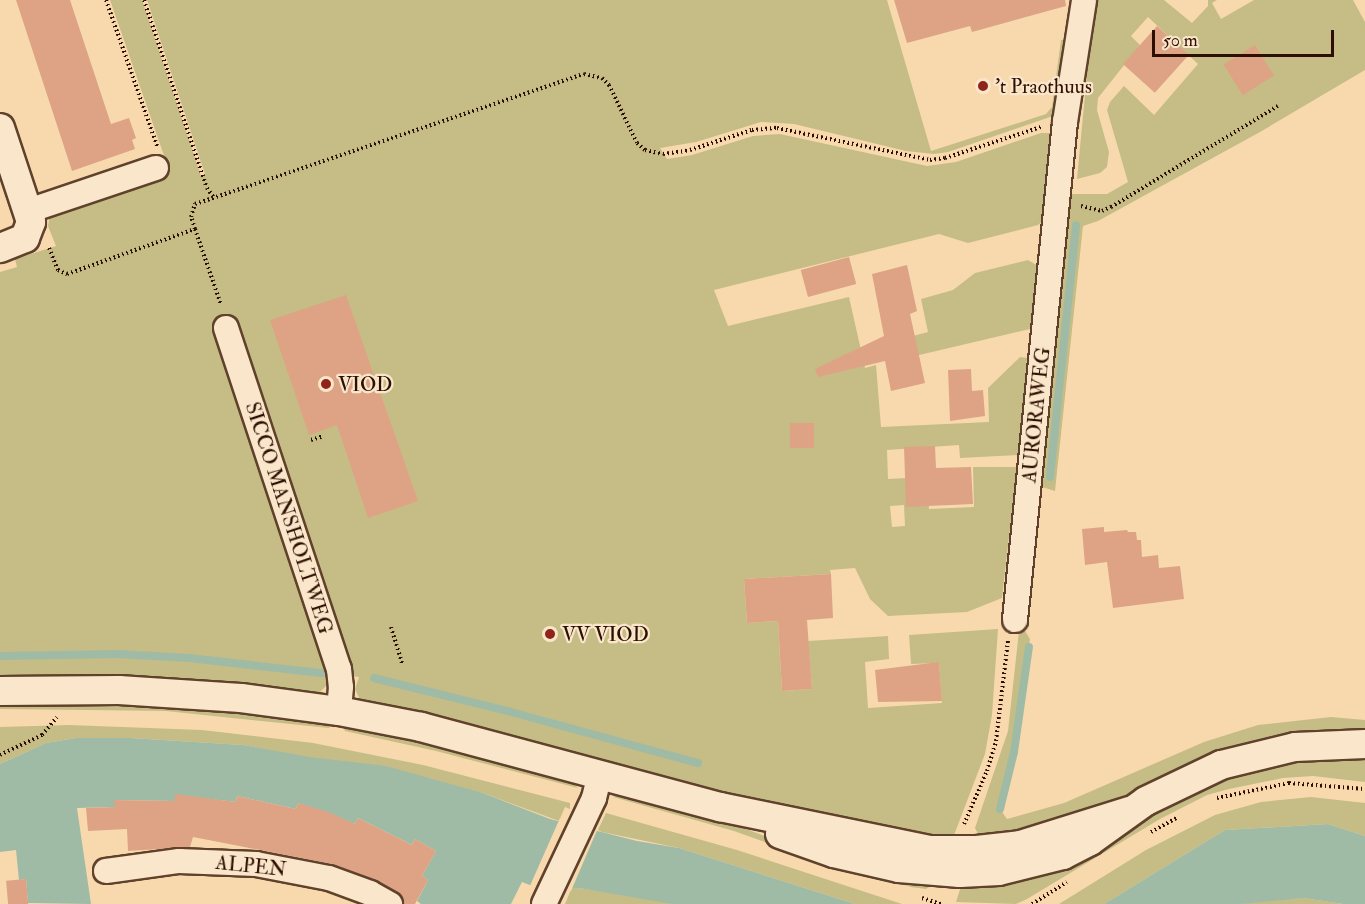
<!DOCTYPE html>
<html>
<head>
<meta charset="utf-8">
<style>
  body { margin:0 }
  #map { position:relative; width:1365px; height:904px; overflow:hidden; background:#f8d9ae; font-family:"IM FELL Double Pica",serif }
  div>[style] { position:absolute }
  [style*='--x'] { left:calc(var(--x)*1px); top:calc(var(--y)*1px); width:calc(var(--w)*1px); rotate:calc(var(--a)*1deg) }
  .green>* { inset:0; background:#c5bd85 }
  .water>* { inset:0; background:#9fbba5 }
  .pier>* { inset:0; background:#f8d9ae }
  .stream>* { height:8px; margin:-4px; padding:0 4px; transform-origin:4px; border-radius:4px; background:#9fbba5 }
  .building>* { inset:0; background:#dea384; transform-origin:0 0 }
  .path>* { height:4px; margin-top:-2px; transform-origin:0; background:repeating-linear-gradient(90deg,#2d0f01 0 1.5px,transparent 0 4.5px) }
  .roads { filter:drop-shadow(2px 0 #60422c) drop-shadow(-2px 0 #60422c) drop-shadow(0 2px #60422c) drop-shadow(0 -2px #60422c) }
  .minor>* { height:24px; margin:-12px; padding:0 12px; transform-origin:12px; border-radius:12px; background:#fae6ca }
  .tertiary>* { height:28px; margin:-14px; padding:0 14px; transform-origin:14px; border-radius:14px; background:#fae6ca }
  .dots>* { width:16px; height:16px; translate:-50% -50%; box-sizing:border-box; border:3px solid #fae6ca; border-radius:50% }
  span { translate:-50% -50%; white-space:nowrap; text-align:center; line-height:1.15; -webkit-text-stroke:4.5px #fae6ca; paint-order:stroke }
  .poi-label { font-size:20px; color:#2d0f01 }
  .left { translate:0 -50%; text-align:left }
  .street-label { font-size:20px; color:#2d0f01 }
  .scale { position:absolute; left:1152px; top:30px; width:182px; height:27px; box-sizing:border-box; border:3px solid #2d0f01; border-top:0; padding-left:8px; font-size:18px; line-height:21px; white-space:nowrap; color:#2d0f01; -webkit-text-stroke:4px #fae6ca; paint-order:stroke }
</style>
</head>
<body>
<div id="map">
  <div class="green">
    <div style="clip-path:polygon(evenodd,110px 0,142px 0,201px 176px,205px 174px,147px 0,887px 0,931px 151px,1046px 114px,1052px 107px,1061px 40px,1066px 40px,1057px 112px,1050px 117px,948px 152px,934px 154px,906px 151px,794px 124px,761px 122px,696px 142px,660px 148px,667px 159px,692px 155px,753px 136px,780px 134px,927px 166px,956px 162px,1041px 133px,1055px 133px,1045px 219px,1038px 225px,968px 243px,939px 234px,714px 290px,728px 326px,849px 297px,865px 368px,876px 365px,881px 427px,989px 422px,988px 388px,1020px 357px,1027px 358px,1019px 455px,960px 458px,959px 445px,887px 450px,888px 479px,927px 477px,929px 509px,974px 507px,973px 467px,1017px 467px,1002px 598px,967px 612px,888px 616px,870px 599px,855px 568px,830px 570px,831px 574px,744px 579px,747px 623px,778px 621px,782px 691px,812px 689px,808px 641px,888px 636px,889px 659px,865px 662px,868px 708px,942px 703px,939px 663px,911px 664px,909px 635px,998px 629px,992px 715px,985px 754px,951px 843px,848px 828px,361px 702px,355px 689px,359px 677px,329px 674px,326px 686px,317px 695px,0 680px,0 272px,17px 267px,15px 259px,56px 246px,48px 226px,50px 215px,54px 212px,170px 173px,110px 0,904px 505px,905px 526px,892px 527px,890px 506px,904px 505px)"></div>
    <div style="clip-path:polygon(1098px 0,1164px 0,1192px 23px,1208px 6px,1208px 0,1217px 0,1212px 3px,1221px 19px,1254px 0,1353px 0,1365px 22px,1365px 70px,1260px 132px,1098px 221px,1083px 226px,1055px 491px,1039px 486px,1068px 210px,1072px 194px,1107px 194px,1128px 182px,1107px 110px,1110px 102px,1124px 86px,1154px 115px,1198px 64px,1148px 17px,1131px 36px,1140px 45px,1098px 98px,1097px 110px,1109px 152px,1107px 167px,1100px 173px,1077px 179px,1090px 42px)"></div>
    <div style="clip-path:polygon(1028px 260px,1038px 266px,1030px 329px,898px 360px,894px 341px,928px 332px,921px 299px,953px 290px,975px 273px)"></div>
    <div style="clip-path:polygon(1019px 631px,1025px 631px,1030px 639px,1014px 752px,1000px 809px,1007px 819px,1064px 803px,1204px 742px,1258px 725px,1331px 717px,1365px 720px,1365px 732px,1309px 733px,1152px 784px,1071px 824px,980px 838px,975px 828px,1008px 731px)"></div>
    <div style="clip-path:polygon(85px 702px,233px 709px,333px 723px,329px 728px,166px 711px,0 709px,0 703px)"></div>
    <div style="clip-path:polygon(69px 725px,202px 730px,313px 743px,423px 765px,570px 803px,570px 809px,565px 807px,559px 821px,483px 793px,243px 745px,131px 738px,76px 738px,46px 743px,0 764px,0 727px)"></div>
    <div style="clip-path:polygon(343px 725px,390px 732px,569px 779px,578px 788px,436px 751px,345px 731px)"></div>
    <div style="clip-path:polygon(1365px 755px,1365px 782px,1313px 776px,1283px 778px,1229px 789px,1207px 795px,1160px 819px,1027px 899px,1016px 904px,956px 902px,963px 880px,1208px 782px,1281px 761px)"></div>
    <div style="clip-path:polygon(623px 792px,719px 819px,800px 849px,932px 885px,926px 889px,911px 887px,813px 859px,734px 831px,613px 797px)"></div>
    <div style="clip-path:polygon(1311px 797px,1365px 803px,1365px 836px,1328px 824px,1225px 830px,1104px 904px,1059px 904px,1146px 850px,1215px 815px,1261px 802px)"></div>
    <div style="clip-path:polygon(606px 813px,737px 850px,902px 904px,855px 904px,679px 848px,602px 832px,598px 830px)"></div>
    <div style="clip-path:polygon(572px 887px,660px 900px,672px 904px,565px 904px)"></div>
    <div style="clip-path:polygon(1303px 898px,1343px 904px,1241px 904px,1259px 900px)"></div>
  </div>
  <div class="water">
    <div style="clip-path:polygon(76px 738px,131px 738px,243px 745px,310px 757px,386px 766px,483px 793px,550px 819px,637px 841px,679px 848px,855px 904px,672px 904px,579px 888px,535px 887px,522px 882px,511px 904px,421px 904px,417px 901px,428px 880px,422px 876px,436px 851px,415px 839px,412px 845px,358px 818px,355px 824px,298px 803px,296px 809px,237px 796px,236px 802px,176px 795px,175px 801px,115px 800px,115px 807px,77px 808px,91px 904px,28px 903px,26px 879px,19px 880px,16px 850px,0 852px,0 764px,46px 743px)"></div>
    <div style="clip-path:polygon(1328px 824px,1365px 836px,1365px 904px,1343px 904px,1303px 898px,1241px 904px,1104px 904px,1225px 830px)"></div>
  </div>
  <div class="pier">
    <div style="clip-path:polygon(560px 818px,598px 828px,571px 891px,535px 890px,529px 888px)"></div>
  </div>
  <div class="stream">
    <div style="--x:1050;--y:477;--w:253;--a:-84.1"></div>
    <div style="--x:0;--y:656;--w:118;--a:-1"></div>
    <div style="--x:118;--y:654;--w:71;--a:3.2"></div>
    <div style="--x:189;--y:658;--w:133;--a:6.5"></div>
    <div style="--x:374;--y:678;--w:141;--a:13.9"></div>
    <div style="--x:511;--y:712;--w:194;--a:15.3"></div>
    <div style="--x:1000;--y:809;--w:59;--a:-76.2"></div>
    <div style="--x:1014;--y:752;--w:106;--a:-81.9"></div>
  </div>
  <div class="building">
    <div style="clip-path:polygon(16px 0,70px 0,111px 124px,129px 118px,136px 138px,132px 140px,135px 149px,72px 171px)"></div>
    <div style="clip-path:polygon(894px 0,1065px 0,1066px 6px,972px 32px,970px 26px,907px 43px)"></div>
    <div style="left:1157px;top:26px;width:43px;height:51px;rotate:42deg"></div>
    <div style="left:1255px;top:45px;width:36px;height:37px;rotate:58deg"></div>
    <div style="left:849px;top:257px;width:28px;height:50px;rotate:75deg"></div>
    <div style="clip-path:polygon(907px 265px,917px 311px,910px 314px,925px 383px,891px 391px,885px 361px,818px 377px,815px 369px,884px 336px,872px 274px)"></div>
    <div style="clip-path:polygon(346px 295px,418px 501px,368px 518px,337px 425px,309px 435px,270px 320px)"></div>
    <div style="clip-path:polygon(971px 369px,972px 391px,983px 390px,985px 416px,950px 421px,948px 370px)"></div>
    <div style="left:790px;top:423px;width:24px;height:25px"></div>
    <div style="clip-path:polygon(935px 446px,936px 468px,971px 467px,973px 504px,906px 507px,904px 447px)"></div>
    <div style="clip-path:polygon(1104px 527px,1104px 532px,1127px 530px,1128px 532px,1136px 532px,1137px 540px,1141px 540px,1142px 557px,1158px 555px,1159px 568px,1180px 566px,1184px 599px,1113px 608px,1107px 562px,1085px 565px,1082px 529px)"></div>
    <div style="clip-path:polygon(831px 574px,833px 618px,807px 620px,812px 689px,782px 691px,778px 621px,747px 623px,744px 579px)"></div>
    <div style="clip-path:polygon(939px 662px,942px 701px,878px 702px,875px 670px)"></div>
    <div style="clip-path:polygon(175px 794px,236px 802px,237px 796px,296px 809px,298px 803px,328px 812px,355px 824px,358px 818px,412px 845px,415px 839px,436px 851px,422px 876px,428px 880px,415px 904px,404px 904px,397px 892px,375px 880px,332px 864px,193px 837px,190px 847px,128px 851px,127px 829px,88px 831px,86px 808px,115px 807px,114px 800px,175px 801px)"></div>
    <div style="left:26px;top:879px;width:25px;height:20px;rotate:85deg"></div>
  </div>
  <div class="path">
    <div style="--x:106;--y:0;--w:155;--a:70.7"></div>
    <div style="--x:144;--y:0;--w:198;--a:71.5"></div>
    <div style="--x:207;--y:188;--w:12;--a:55"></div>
    <div style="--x:1081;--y:206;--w:22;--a:13"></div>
    <div style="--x:1102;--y:211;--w:10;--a:-24"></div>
    <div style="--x:1111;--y:207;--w:195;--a:-31.2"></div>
    <div style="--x:195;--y:229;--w:80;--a:71.1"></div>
    <div style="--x:49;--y:248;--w:24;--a:68"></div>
    <div style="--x:58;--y:270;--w:10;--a:24"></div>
    <div style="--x:67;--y:274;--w:136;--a:-19.4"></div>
    <div style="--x:195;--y:229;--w:13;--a:-108"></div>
    <div style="--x:191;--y:217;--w:14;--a:-73"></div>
    <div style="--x:195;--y:204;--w:410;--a:-18.5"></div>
    <div style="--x:584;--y:74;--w:18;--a:13"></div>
    <div style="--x:602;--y:78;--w:10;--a:45"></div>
    <div style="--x:609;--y:85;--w:64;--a:64.2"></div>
    <div style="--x:637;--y:143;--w:11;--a:41"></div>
    <div style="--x:645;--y:150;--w:18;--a:13"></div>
    <div style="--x:663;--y:154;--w:27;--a:-8"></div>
    <div style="--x:690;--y:150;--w:65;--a:-17.9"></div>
    <div style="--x:752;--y:130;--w:25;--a:-5"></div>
    <div style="--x:777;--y:128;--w:156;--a:11.8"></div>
    <div style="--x:930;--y:160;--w:15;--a:-8"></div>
    <div style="--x:945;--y:158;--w:101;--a:-17.9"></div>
    <div style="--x:311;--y:440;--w:13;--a:-18"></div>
    <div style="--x:391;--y:627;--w:38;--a:73"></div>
    <div style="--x:0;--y:755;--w:47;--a:-25.5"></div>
    <div style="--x:42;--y:735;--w:23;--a:-50"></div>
    <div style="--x:1217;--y:798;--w:74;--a:-11.8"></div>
    <div style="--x:1289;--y:783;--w:76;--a:4.5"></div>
    <div style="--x:964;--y:824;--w:58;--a:-66.5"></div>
    <div style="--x:987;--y:771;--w:31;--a:-73"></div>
    <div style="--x:996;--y:741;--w:102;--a:-83.2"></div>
    <div style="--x:1151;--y:832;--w:29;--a:-29"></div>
    <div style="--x:922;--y:898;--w:20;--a:18"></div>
    <div style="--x:1032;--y:904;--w:41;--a:-32.2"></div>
  </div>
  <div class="roads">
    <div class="minor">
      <div style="--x:28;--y:211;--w:135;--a:-18.6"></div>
      <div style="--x:226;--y:328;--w:359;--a:71.7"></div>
      <div style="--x:339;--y:669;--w:18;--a:84"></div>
      <div style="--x:341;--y:687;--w:24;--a:95"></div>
      <div style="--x:1015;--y:620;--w:501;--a:-84.27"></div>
      <div style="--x:1065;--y:122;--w:123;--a:-81.1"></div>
      <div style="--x:106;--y:871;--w:74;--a:-7.8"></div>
      <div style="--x:179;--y:861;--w:77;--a:2.2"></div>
      <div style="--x:256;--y:864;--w:74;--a:10.9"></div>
      <div style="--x:329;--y:878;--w:44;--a:20.1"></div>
      <div style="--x:370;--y:893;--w:23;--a:29"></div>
      <div style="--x:544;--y:904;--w:117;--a:-64.7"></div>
      <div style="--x:594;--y:798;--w:25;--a:-76"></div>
    </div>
    <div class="tertiary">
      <div style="--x:0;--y:128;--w:99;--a:71.7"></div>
      <div style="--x:31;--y:222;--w:17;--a:111"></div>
      <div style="--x:25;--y:238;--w:27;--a:158"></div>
      <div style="--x:0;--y:691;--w:119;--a:-0.5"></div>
      <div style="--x:119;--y:690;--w:122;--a:3.8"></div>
      <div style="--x:241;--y:698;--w:99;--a:7.6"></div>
      <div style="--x:339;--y:711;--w:84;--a:11"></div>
      <div style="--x:421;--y:727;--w:310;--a:15"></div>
      <div style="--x:720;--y:807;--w:214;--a:11.6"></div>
      <div style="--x:930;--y:850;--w:47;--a:0"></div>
      <div style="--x:977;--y:850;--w:43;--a:-6.6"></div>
      <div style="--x:1020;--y:845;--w:114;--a:-17.3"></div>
      <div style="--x:780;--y:834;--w:57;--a:19.4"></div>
      <div style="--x:834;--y:853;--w:67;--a:13"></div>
      <div style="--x:899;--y:868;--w:61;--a:4.7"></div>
      <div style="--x:960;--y:873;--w:39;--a:-3"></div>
      <div style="--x:999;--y:871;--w:66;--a:-14"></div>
      <div style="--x:1063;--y:855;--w:30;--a:-27"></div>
      <div style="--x:1090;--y:841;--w:69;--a:-35.5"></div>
      <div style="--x:1146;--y:801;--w:83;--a:-25.6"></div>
      <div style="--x:1221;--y:765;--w:76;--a:-13.7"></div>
      <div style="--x:1295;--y:747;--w:70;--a:-2.5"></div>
    </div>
  </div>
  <div class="dots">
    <div style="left:983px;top:86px;background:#8f2418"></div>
    <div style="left:326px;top:384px;background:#8f2418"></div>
    <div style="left:550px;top:634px;background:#8f2418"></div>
  </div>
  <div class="poi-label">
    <span class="left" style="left:995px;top:86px">'t Praothuus</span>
    <span class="left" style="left:338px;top:384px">VIOD</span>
    <span class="left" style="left:562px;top:634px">VV VIOD</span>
  </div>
  <div class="street-label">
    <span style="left:1036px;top:415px;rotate:-84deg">AURORAWEG</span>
    <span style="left:289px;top:518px;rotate:72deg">SICCO MANSHOLTWEG</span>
    <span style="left:251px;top:866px;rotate:6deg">ALPEN</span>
  </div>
  <div class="scale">50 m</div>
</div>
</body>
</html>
